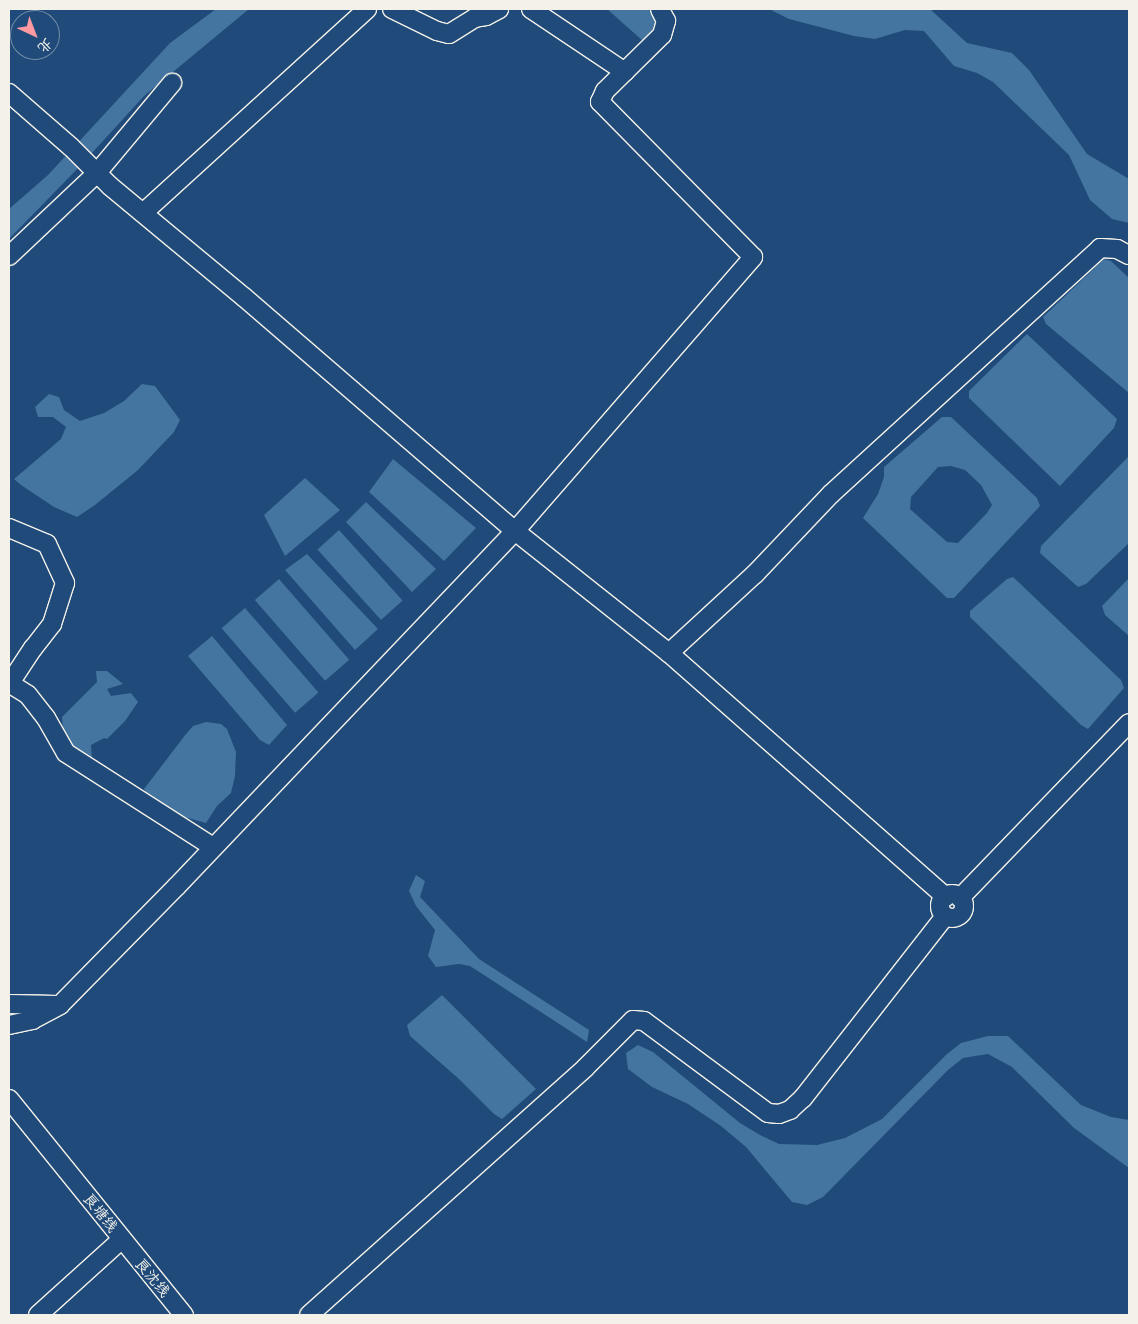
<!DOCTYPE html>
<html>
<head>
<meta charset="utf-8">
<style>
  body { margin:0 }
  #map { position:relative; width:1138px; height:1324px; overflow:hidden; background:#1f4a7a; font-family:"Architects Daughter","LXGW WenKai TC",sans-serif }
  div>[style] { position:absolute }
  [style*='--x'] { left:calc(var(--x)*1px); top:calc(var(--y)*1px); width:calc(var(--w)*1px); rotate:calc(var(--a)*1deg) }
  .water>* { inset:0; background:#4375a0; transform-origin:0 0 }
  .roads { filter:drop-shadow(1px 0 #f4f1e8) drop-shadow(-1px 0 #f4f1e8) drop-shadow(0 1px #f4f1e8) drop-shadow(0 -1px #f4f1e8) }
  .minor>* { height:18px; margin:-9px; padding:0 9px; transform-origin:9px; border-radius:9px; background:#1f4a7a }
  .minor>.ring { margin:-9px; padding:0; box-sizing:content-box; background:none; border:18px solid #1f4a7a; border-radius:50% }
  span { translate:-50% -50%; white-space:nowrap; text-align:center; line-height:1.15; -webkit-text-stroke:4px #1f4a7a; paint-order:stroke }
  .street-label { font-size:15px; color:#f4f1e8 }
  .frame { position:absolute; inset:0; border:10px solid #f4f1e8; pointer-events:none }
  .north { position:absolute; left:10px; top:10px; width:50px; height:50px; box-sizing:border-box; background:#1f4a7a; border:1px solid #748da6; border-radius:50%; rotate:137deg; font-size:14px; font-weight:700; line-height:20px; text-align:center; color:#f4f1e8 }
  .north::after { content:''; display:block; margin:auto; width:18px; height:22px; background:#ff9aa2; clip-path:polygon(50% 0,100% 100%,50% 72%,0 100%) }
</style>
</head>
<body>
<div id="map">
  <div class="water">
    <div style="clip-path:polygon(216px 9px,249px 9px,144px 96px,82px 164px,9px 239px,9px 209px,48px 175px,170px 43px)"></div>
    <div style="clip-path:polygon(607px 9px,647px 9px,654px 13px,657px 28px,643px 41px)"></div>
    <div style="clip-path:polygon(769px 9px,930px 9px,967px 43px,1012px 53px,1029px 70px,1087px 154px,1129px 179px,1129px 223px,1112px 219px,1090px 200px,1069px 155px,993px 82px,977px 73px,954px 66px,924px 31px,905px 30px,875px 39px,854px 36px,789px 19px)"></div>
    <div style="clip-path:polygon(1104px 259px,1111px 261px,1129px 278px,1129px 393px,1046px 324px,1043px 317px)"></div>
    <div style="clip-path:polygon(1027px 334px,1117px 419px,1114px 428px,1060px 486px,969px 398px,969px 391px)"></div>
    <div style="clip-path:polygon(142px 384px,155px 386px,180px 420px,174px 432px,138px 470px,95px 505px,77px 517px,54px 507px,21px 485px,14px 479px,61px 439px,66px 427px,53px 417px,38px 417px,35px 407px,49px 394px,59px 397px,64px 410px,80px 421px,104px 413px,124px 401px)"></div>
    <div style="clip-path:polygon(evenodd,942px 417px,951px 417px,1037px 498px,1040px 506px,954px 598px,947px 598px,863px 518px,878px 494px,884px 477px,884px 467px,942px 417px,951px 466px,965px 470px,981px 485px,992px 505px,987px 513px,958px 543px,947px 542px,910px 509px,911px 497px,938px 467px,951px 466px)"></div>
    <div style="clip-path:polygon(1129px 456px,1129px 543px,1086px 584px,1078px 587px,1040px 553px,1041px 546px)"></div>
    <div style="clip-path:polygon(393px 459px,476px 528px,444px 561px,369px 492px)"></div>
    <div style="clip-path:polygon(305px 478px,340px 510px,285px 556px,264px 515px)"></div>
    <div style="clip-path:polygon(366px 502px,436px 569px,412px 592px,346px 522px)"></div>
    <div style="left:339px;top:530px;width:95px;height:29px;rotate:48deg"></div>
    <div style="clip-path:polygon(307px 554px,378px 629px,355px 650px,285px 570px)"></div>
    <div style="clip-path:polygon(1013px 577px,1121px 680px,1124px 688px,1088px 729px,1081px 725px,970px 617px,970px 611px,1007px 579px)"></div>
    <div style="clip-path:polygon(1129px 578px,1129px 636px,1105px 615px,1102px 606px)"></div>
    <div style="left:279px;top:579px;width:107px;height:32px;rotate:49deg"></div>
    <div style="left:245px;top:608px;width:112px;height:31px;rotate:49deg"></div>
    <div style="clip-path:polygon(212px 636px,287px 725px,269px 745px,260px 740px,188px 656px)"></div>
    <div style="clip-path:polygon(96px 671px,107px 671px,123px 684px,107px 689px,111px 696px,131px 693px,138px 702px,125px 721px,107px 739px,104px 738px,91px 745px,92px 760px,77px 755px,63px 730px,62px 717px,97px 682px)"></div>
    <div style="clip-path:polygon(206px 722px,221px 724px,227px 729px,236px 752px,235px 776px,231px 793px,217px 806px,206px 823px,166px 812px,149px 799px,144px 789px,186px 734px,193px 726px)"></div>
    <div style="clip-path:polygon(416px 875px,425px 881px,420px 897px,479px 959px,589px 1030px,587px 1042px,470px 966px,459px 964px,436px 967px,428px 956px,435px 930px,416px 906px,409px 891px)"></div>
    <div style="clip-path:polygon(442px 995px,536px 1089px,502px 1119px,494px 1114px,459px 1079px,410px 1036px,407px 1025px)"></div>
    <div style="clip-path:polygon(988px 1036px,1008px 1036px,1081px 1105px,1111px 1117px,1129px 1120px,1129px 1168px,1074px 1128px,1012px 1067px,988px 1054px,963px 1058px,948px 1070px,823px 1197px,807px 1205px,792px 1202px,746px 1147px,721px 1126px,688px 1104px,652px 1087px,628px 1069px,626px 1053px,638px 1045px,653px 1052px,740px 1123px,760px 1135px,779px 1144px,817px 1145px,845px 1138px,882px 1119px,947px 1054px,961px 1043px)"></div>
  </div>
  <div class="roads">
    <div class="minor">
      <div style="--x:392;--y:9;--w:50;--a:26.1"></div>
      <div style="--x:437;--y:31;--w:12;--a:14"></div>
      <div style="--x:449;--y:34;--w:31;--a:-32"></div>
      <div style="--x:475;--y:18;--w:11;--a:-10"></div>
      <div style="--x:486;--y:16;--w:15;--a:-28"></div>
      <div style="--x:531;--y:9;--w:113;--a:33.8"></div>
      <div style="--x:9;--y:93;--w:82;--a:41.1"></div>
      <div style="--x:71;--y:147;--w:55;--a:45"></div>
      <div style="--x:110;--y:186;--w:175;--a:39.7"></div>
      <div style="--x:245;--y:298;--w:357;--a:40.8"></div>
      <div style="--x:515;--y:531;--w:196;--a:38.4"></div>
      <div style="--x:669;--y:653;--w:369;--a:41.4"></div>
      <div style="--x:143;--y:213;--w:303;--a:-42.3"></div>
      <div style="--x:9;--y:256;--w:120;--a:-43.3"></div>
      <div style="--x:96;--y:174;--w:119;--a:-50.1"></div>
      <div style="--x:9;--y:528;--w:41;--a:22.8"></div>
      <div style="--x:47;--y:544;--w:43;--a:65.2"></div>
      <div style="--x:65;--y:583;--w:43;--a:107.6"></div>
      <div style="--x:52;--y:624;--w:31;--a:128"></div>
      <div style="--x:33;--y:648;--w:42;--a:123.3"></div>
      <div style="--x:669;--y:653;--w:117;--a:-42.6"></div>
      <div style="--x:755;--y:574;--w:110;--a:-46.5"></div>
      <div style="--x:831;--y:494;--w:365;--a:-42.4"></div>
      <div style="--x:1100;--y:248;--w:17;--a:3"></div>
      <div style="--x:1117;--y:249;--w:13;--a:27"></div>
      <div style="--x:9;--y:683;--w:22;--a:32"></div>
      <div style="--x:28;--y:695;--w:29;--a:52"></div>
      <div style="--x:46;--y:718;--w:40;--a:60.3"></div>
      <div style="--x:66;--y:753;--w:174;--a:32.6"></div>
      <div class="ring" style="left:940px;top:894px;width:6px;height:6px"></div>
      <div style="--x:960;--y:898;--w:243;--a:-46"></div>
      <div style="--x:9;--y:1004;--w:48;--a:1.2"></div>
      <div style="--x:9;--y:1025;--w:24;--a:-12"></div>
      <div style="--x:32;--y:1020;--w:32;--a:-28"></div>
      <div style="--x:60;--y:1005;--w:167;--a:-45.5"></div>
      <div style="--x:177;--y:886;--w:490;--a:-46.4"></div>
      <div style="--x:515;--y:531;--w:363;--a:-49"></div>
      <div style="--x:753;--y:257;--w:218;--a:-134.6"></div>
      <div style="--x:600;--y:102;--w:12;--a:-66"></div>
      <div style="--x:605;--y:91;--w:80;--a:-44.5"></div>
      <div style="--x:662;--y:35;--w:15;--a:-74"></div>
      <div style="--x:666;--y:21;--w:13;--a:-117"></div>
      <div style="--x:9;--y:1099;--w:278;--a:51"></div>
      <div style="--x:38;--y:1315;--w:112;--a:-42.1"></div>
      <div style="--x:309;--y:1315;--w:370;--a:-41.8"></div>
      <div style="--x:585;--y:1068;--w:68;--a:-45"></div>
      <div style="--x:633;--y:1020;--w:11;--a:5"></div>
      <div style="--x:644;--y:1021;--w:154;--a:36.6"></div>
      <div style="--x:768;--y:1113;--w:11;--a:5"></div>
      <div style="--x:779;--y:1114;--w:12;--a:-20"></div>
      <div style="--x:790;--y:1110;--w:18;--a:-43"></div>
      <div style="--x:803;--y:1098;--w:231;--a:-52"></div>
    </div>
  </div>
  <div class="street-label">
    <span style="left:100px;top:1213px;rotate:51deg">良塘线</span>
    <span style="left:152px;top:1278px;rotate:50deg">良沈线</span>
  </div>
  <div class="frame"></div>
  <div class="north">北</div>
</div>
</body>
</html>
